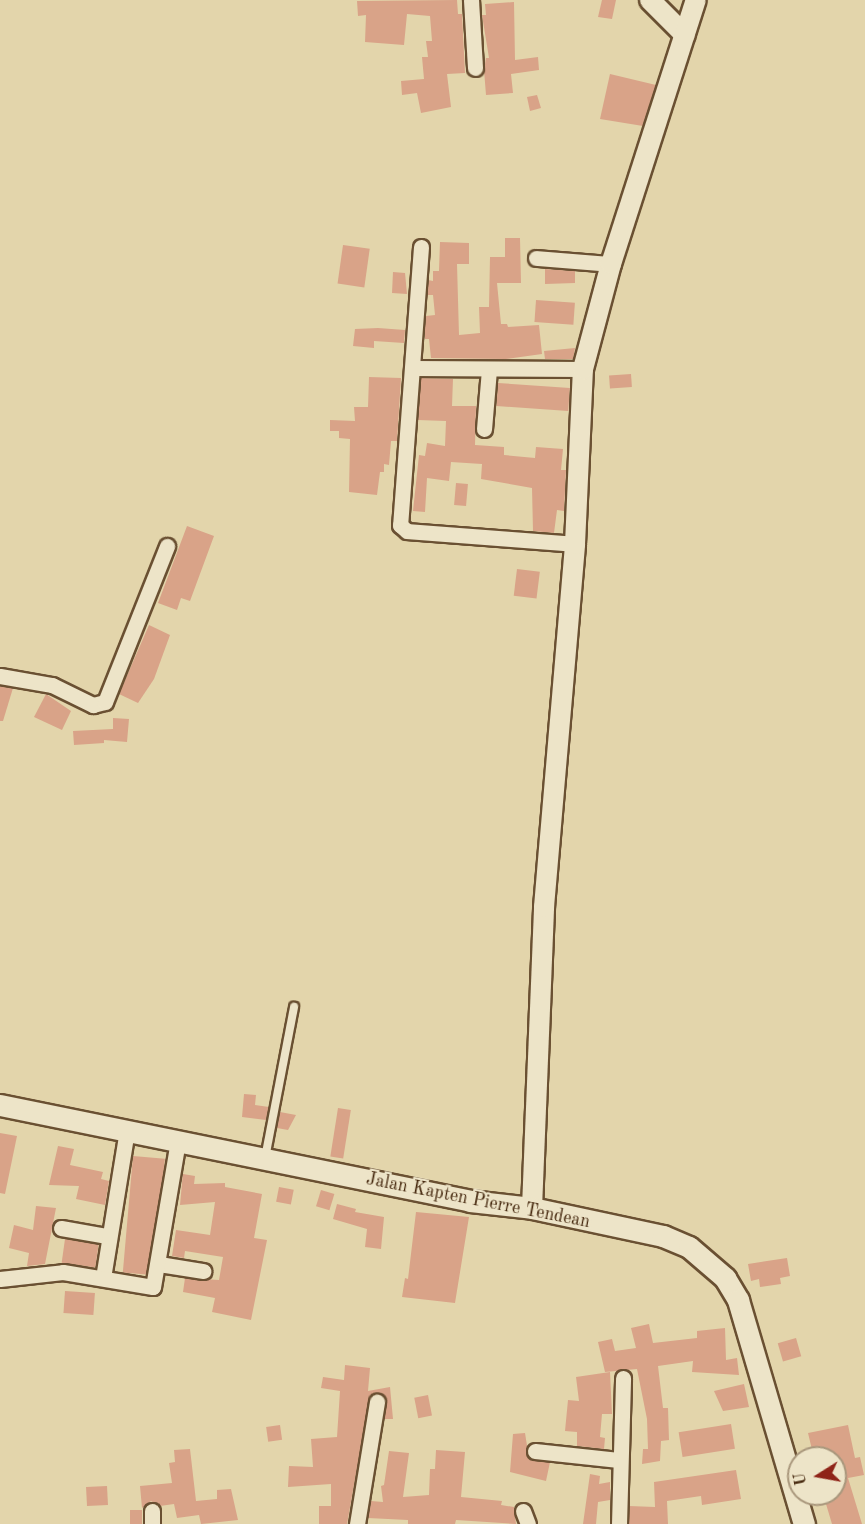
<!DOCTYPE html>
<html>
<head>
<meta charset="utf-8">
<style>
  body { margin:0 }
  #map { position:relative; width:865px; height:1524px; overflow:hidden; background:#e3d5ab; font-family:"Old Standard TT",serif }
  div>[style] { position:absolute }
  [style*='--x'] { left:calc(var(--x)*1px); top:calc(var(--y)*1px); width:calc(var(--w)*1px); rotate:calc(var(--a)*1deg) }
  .building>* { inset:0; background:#d9a388; transform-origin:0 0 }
  .roads { filter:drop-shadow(2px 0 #6a5032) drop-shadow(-2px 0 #6a5032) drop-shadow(0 2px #6a5032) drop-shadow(0 -2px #6a5032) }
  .service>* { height:8px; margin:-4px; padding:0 4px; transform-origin:4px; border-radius:4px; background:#ede4c8 }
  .minor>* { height:15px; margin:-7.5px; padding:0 7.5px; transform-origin:7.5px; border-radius:7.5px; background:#ede4c8 }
  .tertiary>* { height:20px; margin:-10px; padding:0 10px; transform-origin:10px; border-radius:10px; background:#ede4c8 }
  .secondary>* { height:21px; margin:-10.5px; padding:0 10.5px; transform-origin:10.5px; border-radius:10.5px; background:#ede4c8 }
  span { translate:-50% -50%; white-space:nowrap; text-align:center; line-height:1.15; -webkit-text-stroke:4.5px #ede4c8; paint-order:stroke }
  .street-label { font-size:18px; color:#42240a }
  .north { position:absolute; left:787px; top:1446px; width:60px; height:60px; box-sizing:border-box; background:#ede4c8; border:2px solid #a9977c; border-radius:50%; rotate:259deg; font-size:16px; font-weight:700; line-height:24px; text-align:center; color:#42240a }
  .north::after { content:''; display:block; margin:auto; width:21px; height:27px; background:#8f2418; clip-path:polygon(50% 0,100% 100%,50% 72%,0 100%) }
</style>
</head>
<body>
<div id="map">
  <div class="building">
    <div style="clip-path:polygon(457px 0,458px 14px,462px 14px,465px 73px,447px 74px,451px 107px,421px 113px,417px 93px,402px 95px,401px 81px,424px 79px,422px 57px,428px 57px,426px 41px,432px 41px,430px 16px,407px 14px,404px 45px,365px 42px,366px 15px,358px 16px,357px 1px)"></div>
    <div style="clip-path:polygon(602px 0,616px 0,612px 19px,598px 17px)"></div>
    <div style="clip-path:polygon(514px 2px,515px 60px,538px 57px,539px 70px,511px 74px,513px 93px,486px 95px,484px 70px,486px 58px,489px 58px,482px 15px,486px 15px,485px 4px)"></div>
    <div style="clip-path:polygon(610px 74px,656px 85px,643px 126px,600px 119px)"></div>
    <div style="clip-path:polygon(537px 95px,541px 108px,530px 111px,527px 97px)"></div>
    <div style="clip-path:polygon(505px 238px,520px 238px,521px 283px,497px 283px,501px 324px,507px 324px,508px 327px,539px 325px,542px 354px,506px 359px,431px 358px,429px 339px,425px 339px,424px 332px,426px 316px,435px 315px,433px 295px,427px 295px,428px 280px,433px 281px,433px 271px,439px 271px,440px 242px,469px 243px,469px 264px,457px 264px,459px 335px,480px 333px,479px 307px,489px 307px,490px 257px,505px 257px)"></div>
    <div style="left:343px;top:245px;width:27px;height:39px;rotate:8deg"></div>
    <div style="clip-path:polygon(545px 269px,575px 271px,575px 283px,545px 284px)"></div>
    <div style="clip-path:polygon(393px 272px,405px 273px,407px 294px,392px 293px)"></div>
    <div style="left:536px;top:300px;width:39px;height:22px;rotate:4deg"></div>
    <div style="clip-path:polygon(378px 328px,405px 330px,404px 343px,374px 341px,374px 348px,353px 346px,355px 329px)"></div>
    <div style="clip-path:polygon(575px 348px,573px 359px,545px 359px,544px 351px)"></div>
    <div style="left:631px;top:374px;width:13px;height:22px;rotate:86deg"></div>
    <div style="clip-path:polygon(369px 377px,401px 378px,397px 441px,391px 441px,389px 465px,384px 464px,384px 472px,380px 472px,377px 495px,349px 492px,350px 439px,339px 438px,339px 431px,330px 431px,330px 420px,355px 421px,354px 407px,368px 407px)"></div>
    <div style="clip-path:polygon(421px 378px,453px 379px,452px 406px,476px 406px,475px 445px,504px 447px,504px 455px,535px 458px,536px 447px,563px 449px,561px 470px,566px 470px,564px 511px,557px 510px,554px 533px,533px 531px,532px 488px,481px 479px,482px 464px,451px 462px,449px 481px,427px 478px,425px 512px,413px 511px,419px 455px,425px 456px,427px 443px,445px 446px,446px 421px,418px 420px)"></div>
    <div style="left:498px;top:383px;width:72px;height:23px;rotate:4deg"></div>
    <div style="left:456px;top:483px;width:12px;height:22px;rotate:5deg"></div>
    <div style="clip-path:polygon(187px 526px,214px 536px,190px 601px,181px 598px,177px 610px,158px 603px)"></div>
    <div style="left:517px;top:569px;width:23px;height:27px;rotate:7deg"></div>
    <div style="clip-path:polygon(149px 625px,170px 635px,154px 679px,138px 703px,119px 694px)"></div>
    <div style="clip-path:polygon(0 686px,13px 688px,3px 721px,0 721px)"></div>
    <div style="clip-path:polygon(46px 694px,71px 711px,62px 730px,34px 717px)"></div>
    <div style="clip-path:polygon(113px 718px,129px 719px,127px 742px,104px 740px,104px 743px,74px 745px,73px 731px,113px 729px)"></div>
    <div style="clip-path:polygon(244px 1094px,256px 1095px,255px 1105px,269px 1107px,266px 1120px,242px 1117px)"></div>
    <div style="left:338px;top:1108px;width:13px;height:49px;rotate:9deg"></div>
    <div style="clip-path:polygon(280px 1112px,296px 1115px,288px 1130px,277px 1128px)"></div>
    <div style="clip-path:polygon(0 1133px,17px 1136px,5px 1194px,0 1193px)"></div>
    <div style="clip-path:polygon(58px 1146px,74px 1149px,70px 1165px,103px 1172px,101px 1179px,109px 1181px,105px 1205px,76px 1199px,79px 1186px,49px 1185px)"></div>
    <div style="left:133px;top:1156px;width:32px;height:117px;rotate:5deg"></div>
    <div style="clip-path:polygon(184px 1161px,183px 1174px,195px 1176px,194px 1184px,225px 1183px,225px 1187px,262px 1194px,254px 1238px,267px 1240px,251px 1320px,212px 1312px,215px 1298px,183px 1292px,185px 1278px,219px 1280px,223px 1257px,185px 1251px,184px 1258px,172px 1256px,176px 1230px,210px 1235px,215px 1202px,180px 1205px)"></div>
    <div style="left:279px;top:1187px;width:15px;height:15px;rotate:11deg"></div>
    <div style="left:321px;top:1190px;width:14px;height:17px;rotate:17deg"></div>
    <div style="clip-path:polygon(337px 1204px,356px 1209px,355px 1212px,384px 1217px,381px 1249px,365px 1247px,367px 1229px,333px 1219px)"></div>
    <div style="clip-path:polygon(36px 1206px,56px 1208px,45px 1264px,27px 1266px,29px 1253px,9px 1248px,14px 1225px,33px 1230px)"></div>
    <div style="clip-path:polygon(416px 1212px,469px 1217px,455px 1303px,402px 1297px,405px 1278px,408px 1279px)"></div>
    <div style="left:65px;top:1239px;width:34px;height:24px;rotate:8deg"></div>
    <div style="clip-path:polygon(787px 1258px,790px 1276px,780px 1278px,781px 1284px,760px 1287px,759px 1279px,751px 1281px,748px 1264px)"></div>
    <div style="left:65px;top:1291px;width:30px;height:22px;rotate:4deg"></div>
    <div style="clip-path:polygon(649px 1324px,653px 1343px,697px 1338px,697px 1331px,725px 1328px,726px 1360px,737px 1358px,739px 1375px,692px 1372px,693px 1361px,658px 1366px,663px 1408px,668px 1408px,669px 1440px,661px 1441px,660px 1461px,642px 1464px,643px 1449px,648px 1449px,647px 1419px,637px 1369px,605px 1372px,598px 1342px,612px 1339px,615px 1351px,636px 1348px,631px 1328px)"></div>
    <div style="left:796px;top:1338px;width:19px;height:19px;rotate:74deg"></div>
    <div style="clip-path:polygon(345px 1365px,370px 1368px,368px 1391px,390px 1387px,393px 1419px,384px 1419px,384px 1395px,370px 1395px,347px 1524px,319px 1524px,319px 1506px,331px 1506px,331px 1484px,288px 1487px,289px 1466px,313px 1467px,311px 1439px,337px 1437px,340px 1391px,321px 1388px,323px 1377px,344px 1380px)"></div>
    <div style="clip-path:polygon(610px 1372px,612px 1414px,602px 1414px,600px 1437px,605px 1438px,604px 1449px,577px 1446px,577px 1432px,565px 1431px,568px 1400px,579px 1401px,576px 1377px)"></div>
    <div style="clip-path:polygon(744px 1384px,749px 1407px,723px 1411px,714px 1391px)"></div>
    <div style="left:428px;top:1395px;width:21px;height:14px;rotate:79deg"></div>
    <div style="left:731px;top:1424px;width:25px;height:53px;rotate:81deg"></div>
    <div style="left:280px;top:1425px;width:15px;height:14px;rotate:82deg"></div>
    <div style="clip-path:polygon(848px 1425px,855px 1458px,860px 1457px,864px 1475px,848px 1478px,862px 1524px,832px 1524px,823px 1494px,835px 1494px,835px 1458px,814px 1458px,808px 1433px)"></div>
    <div style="clip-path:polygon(525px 1433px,529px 1458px,550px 1462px,546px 1481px,510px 1472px,513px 1434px)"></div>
    <div style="clip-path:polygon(190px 1449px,196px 1501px,217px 1499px,217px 1490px,231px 1489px,238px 1520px,201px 1524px,199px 1515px,177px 1518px,174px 1504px,160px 1506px,151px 1501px,142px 1508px,140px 1486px,172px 1483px,169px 1463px,175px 1462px,174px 1450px)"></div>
    <div style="clip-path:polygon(436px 1450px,465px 1452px,461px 1497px,502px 1501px,501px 1505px,514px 1507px,516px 1524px,456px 1520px,455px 1524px,408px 1524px,408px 1520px,368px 1518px,371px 1501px,383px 1502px,381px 1486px,384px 1485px,389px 1451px,409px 1453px,403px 1497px,429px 1495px,430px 1469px,435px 1469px)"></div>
    <div style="clip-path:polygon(736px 1470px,741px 1499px,702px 1505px,701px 1496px,667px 1501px,668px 1524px,629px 1524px,629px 1506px,655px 1507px,654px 1482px)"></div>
    <div style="clip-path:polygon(590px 1474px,600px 1476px,599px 1484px,610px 1482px,610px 1500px,598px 1502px,596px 1524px,583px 1524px)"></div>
    <div style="left:107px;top:1486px;width:19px;height:21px;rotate:87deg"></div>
    <div style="left:130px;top:1510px;width:12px;height:14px"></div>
  </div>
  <div class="roads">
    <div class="service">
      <div style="--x:265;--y:1158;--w:154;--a:-79.1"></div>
    </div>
    <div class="minor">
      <div style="--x:471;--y:0;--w:68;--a:86.6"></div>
      <div style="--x:421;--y:247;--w:279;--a:94.3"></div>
      <div style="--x:400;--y:525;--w:9;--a:41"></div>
      <div style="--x:407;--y:531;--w:169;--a:4.4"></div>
      <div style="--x:536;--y:258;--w:75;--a:4.6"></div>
      <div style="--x:414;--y:368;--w:169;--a:0.3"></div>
      <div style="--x:484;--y:429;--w:59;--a:-85.2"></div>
      <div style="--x:0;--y:676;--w:53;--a:9.8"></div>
      <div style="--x:52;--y:685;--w:46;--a:26"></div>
      <div style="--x:93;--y:705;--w:12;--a:-14"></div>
      <div style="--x:105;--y:702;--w:168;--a:-68.3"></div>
      <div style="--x:61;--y:1228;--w:47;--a:9.9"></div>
      <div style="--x:159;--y:1264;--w:45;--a:9"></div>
      <div style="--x:103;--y:1278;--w:150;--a:-80.8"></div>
      <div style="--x:0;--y:1279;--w:63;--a:-6.3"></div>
      <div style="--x:63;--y:1272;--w:91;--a:9.5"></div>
      <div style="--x:153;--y:1287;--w:148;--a:-80.3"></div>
      <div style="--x:535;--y:1451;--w:84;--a:6.1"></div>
      <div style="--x:152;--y:1511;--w:13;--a:90"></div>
      <div style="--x:523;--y:1511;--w:14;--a:69"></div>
      <div style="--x:357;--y:1524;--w:124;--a:-80.7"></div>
      <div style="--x:619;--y:1524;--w:146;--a:-88.4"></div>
    </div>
    <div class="tertiary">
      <div style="--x:650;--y:0;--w:49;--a:45"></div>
      <div style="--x:532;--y:1208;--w:301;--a:-87.7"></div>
      <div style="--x:544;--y:907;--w:364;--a:-85.1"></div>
      <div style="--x:575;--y:544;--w:175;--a:-87.4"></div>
      <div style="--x:583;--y:369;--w:109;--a:-75.1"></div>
      <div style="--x:611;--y:264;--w:277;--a:-72.2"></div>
    </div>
    <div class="secondary">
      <div style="--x:0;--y:1105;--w:480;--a:11.5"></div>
      <div style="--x:470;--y:1201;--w:62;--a:6.4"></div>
      <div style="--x:532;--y:1208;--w:134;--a:12.1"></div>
      <div style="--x:663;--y:1236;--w:28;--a:23"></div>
      <div style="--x:689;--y:1247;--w:48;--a:40.7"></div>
      <div style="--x:725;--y:1278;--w:26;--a:59"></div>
      <div style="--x:738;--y:1300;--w:234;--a:73.6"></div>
    </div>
  </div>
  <div class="street-label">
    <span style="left:478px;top:1201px;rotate:11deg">Jalan Kapten Pierre Tendean</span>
  </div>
  <div class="north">U</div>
</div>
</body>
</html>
